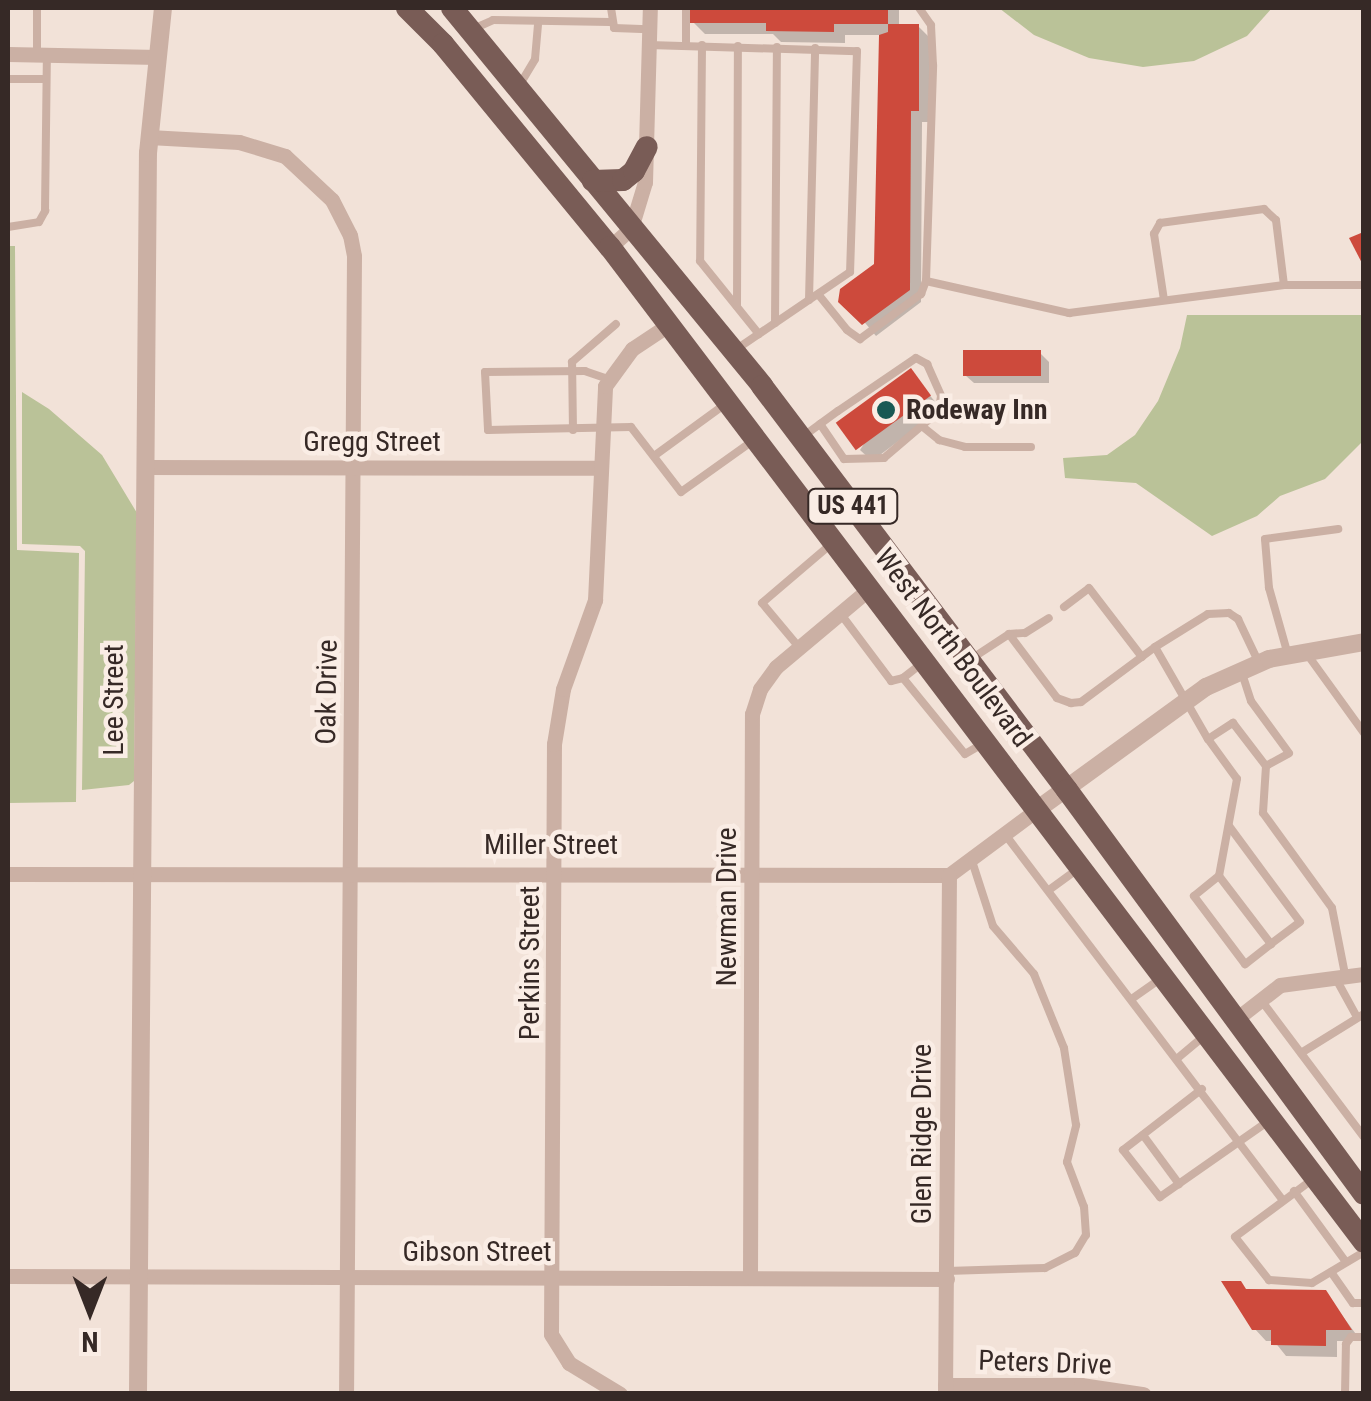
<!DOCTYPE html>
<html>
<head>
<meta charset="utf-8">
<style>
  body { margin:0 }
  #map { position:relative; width:1371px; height:1401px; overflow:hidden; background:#f2e2d8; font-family:"Roboto Condensed",sans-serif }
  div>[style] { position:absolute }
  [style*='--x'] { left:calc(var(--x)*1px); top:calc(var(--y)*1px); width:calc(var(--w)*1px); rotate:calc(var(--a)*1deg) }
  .green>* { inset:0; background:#bac298 }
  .shadow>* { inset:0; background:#0003 }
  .building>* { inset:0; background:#cd4a3c; transform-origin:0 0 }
  .service>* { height:8px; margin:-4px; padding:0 4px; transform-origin:4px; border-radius:4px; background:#cbb0a4 }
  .minor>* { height:15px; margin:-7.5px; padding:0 7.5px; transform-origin:7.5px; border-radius:7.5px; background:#cbb0a4 }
  .tertiary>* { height:18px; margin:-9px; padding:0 9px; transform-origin:9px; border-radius:9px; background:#cbb0a4 }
  .primary>* { height:22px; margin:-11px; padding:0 11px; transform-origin:11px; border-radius:11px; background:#795c56 }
  .dots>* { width:28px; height:28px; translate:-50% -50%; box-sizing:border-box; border:5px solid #faede5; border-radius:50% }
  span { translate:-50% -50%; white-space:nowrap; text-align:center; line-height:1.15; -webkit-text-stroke:9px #faede5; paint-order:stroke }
  .shield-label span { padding:2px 8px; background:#faede5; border:2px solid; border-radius:8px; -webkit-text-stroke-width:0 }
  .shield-label { font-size:25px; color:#362926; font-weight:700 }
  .poi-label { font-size:28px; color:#362926; font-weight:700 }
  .left { translate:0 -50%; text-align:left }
  .street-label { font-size:28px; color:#362926 }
  .frame { position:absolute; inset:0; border:10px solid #362926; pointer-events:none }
  .north { position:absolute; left:40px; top:1261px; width:100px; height:100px; -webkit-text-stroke:8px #faede5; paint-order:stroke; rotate:180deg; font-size:28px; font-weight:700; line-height:40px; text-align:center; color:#362926 }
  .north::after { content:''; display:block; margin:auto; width:35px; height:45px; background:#362926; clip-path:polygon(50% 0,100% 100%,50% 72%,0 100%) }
</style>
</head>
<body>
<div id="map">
  <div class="green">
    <div style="clip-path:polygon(999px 8px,1272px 8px,1247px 36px,1194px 61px,1143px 67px,1089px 58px,1034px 35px)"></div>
    <div style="clip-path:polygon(8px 246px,15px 246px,17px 550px,79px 553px,76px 802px,8px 803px)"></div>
    <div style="clip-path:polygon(1187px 315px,1363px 315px,1363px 441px,1325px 479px,1280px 496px,1257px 516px,1212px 536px,1136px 483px,1065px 478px,1063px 458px,1107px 455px,1135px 435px,1158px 401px,1180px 348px)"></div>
    <div style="clip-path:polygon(22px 392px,49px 409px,102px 455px,137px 513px,134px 781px,129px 785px,82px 790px,85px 551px,80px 546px,22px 544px)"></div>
  </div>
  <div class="shadow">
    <div style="clip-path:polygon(693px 8px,899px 8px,899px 27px,918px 26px,930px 38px,930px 122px,922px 122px,921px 302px,876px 336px,846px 300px,881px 268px,882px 35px,845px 35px,845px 43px,781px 42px,773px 34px,705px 34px,693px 22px)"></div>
    <div style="clip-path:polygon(1040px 353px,1049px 362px,1049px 383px,974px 383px,965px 375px)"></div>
    <div style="clip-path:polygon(910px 371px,941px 409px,872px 461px,860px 450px)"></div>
    <div style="clip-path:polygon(1248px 1292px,1325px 1292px,1361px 1341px,1337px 1341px,1337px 1357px,1286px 1356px,1274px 1341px,1266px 1341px,1254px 1328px)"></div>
  </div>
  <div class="building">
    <div style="clip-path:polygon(690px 8px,888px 8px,888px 24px,919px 24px,919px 111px,911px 111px,910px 290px,862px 325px,838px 302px,840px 289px,874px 264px,879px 35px,888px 32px,888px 24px,834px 24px,834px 32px,766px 31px,766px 23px,690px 23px)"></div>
    <div style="clip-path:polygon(1361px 233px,1364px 239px,1364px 267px,1349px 238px)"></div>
    <div style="left:963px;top:350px;width:78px;height:26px"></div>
    <div style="left:911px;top:368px;width:34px;height:93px;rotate:54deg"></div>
    <div style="clip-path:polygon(1221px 1281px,1241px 1281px,1246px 1289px,1326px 1290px,1352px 1330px,1326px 1330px,1326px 1346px,1271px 1345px,1271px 1330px,1252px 1330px)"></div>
  </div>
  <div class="service">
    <div style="--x:611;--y:8;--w:20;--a:81"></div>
    <div style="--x:614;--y:28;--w:34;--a:2"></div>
    <div style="--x:473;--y:29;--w:22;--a:-24"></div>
    <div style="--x:493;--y:20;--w:117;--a:1"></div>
    <div style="--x:649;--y:45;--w:208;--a:1.7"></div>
    <div style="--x:857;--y:51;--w:221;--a:91.8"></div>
    <div style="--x:850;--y:272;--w:135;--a:145.8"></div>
    <div style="--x:686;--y:45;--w:37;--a:-90"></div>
    <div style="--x:702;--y:45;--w:216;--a:90.5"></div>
    <div style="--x:700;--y:261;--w:94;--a:51.1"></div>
    <div style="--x:37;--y:54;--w:46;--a:-90"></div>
    <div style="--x:8;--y:79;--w:38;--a:0"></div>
    <div style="--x:519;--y:86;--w:31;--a:-59"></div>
    <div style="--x:535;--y:59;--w:38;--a:-85"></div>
    <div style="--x:8;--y:227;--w:31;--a:-9"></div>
    <div style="--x:39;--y:222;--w:13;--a:-61"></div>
    <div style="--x:45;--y:211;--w:157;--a:-89.3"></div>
    <div style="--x:926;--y:281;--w:147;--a:12.6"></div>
    <div style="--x:1069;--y:313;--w:217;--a:-7.4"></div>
    <div style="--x:1284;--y:285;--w:80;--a:0"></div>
    <div style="--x:818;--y:294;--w:46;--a:51.1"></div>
    <div style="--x:847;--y:330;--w:16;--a:35"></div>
    <div style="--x:860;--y:339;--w:76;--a:-36.4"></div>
    <div style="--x:921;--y:294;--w:14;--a:-69"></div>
    <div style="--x:926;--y:281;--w:216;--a:-88.1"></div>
    <div style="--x:933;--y:65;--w:40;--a:-92.9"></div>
    <div style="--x:931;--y:25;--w:21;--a:-125"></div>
    <div style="--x:809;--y:300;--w:252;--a:-88.6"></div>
    <div style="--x:1164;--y:300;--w:67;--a:-98.6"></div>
    <div style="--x:1154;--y:234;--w:13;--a:-61"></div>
    <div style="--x:1160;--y:223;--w:105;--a:-7.7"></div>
    <div style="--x:1264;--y:209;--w:16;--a:43"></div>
    <div style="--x:1276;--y:220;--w:65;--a:83"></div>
    <div style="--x:737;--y:306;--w:260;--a:-89.8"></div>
    <div style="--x:775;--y:323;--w:276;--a:-89.6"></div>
    <div style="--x:608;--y:379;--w:24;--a:-161"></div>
    <div style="--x:585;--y:371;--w:100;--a:179.4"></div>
    <div style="--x:485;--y:372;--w:58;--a:87"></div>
    <div style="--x:488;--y:430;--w:143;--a:-1.2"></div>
    <div style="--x:631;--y:427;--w:82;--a:52.4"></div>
    <div style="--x:681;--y:492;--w:90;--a:-35.5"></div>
    <div style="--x:923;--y:427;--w:21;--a:39"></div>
    <div style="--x:939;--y:440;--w:27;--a:15"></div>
    <div style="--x:965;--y:447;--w:66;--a:0"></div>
    <div style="--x:573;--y:430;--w:68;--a:-90.8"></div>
    <div style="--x:572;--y:362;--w:58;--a:-40.8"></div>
    <div style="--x:805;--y:435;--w:19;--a:-36"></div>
    <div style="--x:820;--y:424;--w:22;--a:-36"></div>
    <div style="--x:838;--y:411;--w:94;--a:-34.2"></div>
    <div style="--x:916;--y:358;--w:13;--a:29"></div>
    <div style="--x:927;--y:364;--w:35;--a:66"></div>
    <div style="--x:941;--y:396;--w:15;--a:98"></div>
    <div style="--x:939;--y:411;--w:72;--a:139.5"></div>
    <div style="--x:884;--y:458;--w:40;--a:178.6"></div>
    <div style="--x:844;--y:459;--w:42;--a:-124.4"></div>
    <div style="--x:654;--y:456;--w:87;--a:-36.1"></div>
    <div style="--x:1064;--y:607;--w:31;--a:-37"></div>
    <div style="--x:1089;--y:588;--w:87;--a:52.5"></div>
    <div style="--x:840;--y:613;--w:85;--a:53.1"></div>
    <div style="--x:891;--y:681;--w:12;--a:-14"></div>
    <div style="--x:903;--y:678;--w:23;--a:-38"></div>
    <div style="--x:1009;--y:634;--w:16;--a:-4"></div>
    <div style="--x:1025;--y:633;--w:28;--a:-32"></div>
    <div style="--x:798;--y:646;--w:56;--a:-129.9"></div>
    <div style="--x:762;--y:603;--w:89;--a:-40.5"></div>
    <div style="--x:1155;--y:647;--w:62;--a:-31.9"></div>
    <div style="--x:1208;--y:614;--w:21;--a:-3"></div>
    <div style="--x:1229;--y:613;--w:11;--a:34"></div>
    <div style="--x:1238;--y:619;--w:47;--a:64.5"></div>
    <div style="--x:1307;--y:654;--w:97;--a:54.2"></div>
    <div style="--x:1288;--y:655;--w:70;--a:-105.8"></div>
    <div style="--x:1269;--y:588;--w:49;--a:-94.7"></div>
    <div style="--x:1265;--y:539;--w:74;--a:-7.8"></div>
    <div style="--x:971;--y:659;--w:45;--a:-33.3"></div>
    <div style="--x:1009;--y:634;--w:80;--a:53.1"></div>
    <div style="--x:1057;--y:698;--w:15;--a:20"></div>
    <div style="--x:1071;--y:703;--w:10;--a:-6"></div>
    <div style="--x:1081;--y:702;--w:92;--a:-36.6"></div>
    <div style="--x:1155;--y:647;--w:106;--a:60.1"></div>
    <div style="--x:1208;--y:739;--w:30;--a:-33"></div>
    <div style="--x:1233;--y:723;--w:54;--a:52.5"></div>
    <div style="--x:1266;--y:766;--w:26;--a:-29"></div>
    <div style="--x:1289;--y:753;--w:64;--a:-126.2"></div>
    <div style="--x:1251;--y:701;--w:28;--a:-108"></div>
    <div style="--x:903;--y:678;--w:98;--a:50.8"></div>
    <div style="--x:965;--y:754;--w:20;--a:-30"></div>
    <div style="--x:1208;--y:739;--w:49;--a:54.1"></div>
    <div style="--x:1237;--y:779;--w:99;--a:100.5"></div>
    <div style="--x:1219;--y:876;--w:86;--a:52.6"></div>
    <div style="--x:1271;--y:944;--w:33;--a:142"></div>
    <div style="--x:1245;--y:964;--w:85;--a:-126.9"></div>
    <div style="--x:1194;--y:896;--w:32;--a:-39"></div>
    <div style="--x:1266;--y:766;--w:47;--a:93.7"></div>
    <div style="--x:1263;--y:813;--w:117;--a:54"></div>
    <div style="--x:1332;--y:908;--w:67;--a:78.9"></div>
    <div style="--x:1229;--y:826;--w:119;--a:53.5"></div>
    <div style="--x:1300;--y:922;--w:36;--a:143"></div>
    <div style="--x:1004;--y:833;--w:461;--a:52.8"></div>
    <div style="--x:1049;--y:890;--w:36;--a:-36"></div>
    <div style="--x:1335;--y:977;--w:46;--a:61.2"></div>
    <div style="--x:1133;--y:998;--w:33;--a:-35"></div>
    <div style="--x:1261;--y:1000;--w:171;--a:53.1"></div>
    <div style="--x:1301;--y:1053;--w:74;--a:-31.8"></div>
    <div style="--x:1179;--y:1057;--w:31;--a:-40"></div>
    <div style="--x:1202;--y:1089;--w:100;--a:142.3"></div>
    <div style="--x:1123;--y:1150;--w:60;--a:51.8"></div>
    <div style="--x:1160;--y:1197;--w:131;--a:-35"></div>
    <div style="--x:1143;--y:1135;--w:61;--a:53.7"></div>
    <div style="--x:1313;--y:1179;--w:97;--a:143.4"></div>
    <div style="--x:1235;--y:1237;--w:55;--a:51.7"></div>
    <div style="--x:1269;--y:1280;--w:43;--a:4"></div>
    <div style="--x:1312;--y:1283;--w:61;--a:-30.8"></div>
    <div style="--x:1294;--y:1191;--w:88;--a:53.8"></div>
    <div style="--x:947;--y:1271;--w:98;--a:-1.8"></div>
    <div style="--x:1045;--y:1268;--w:34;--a:-27"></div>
    <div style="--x:1075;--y:1253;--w:21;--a:-59"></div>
    <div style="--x:1086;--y:1235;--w:28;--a:-94"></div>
    <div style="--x:1084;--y:1207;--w:48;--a:-110.7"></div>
    <div style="--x:1067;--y:1162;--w:38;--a:-76"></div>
    <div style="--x:1076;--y:1125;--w:78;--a:-98.9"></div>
    <div style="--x:1064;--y:1048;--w:80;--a:-112.1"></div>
    <div style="--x:1034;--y:974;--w:63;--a:-130.5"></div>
    <div style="--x:993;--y:926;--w:71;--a:-107.9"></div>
    <div style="--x:1331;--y:1272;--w:38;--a:55"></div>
    <div style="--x:1353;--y:1303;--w:11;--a:0"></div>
    <div style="--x:1345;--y:1394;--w:50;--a:-88.9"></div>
    <div style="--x:1346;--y:1344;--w:9;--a:-54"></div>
    <div style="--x:1351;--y:1337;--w:13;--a:0"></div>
  </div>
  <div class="minor">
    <div style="--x:8;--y:54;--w:150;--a:1.1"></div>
    <div style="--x:149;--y:137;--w:90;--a:3.2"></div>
    <div style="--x:239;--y:142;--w:48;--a:16.9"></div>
    <div style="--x:285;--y:156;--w:64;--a:43.1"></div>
    <div style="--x:332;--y:200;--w:39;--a:63"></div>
    <div style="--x:350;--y:235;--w:21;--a:79"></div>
    <div style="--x:354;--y:256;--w:1138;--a:90.4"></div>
    <div style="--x:610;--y:247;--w:28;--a:-42"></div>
    <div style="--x:631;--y:228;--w:48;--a:-73.1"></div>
    <div style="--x:645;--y:182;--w:174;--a:-88.4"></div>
    <div style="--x:144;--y:467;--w:456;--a:0.1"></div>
    <div style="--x:8;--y:874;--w:941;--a:0.06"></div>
    <div style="--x:949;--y:875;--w:111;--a:-36.6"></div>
    <div style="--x:1235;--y:1020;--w:57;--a:-37.9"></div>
    <div style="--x:1280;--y:985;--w:85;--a:-7.5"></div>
    <div style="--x:8;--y:1276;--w:939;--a:0.18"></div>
    <div style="--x:750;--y:1277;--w:563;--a:-89.8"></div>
    <div style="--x:752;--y:714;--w:26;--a:-72"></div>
    <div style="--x:760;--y:689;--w:27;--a:-54"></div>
    <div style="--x:776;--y:667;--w:121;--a:-40"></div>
    <div style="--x:945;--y:1385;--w:136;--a:0"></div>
    <div style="--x:1081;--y:1385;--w:63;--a:8.3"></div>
    <div style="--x:620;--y:1394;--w:60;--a:-148.7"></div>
    <div style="--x:569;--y:1363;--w:34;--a:-122"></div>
    <div style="--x:551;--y:1334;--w:590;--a:-89.71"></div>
    <div style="--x:554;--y:744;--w:56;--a:-80.7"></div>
    <div style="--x:563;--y:689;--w:95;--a:-70.2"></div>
    <div style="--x:595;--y:600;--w:214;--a:-87.3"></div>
    <div style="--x:605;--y:386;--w:46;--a:-53.9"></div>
    <div style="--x:632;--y:349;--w:43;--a:-33.7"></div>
    <div style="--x:945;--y:1394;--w:519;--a:-89.56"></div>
  </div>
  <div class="tertiary">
    <div style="--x:1038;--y:809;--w:208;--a:-36"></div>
    <div style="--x:1206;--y:687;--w:69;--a:-24"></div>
    <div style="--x:1269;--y:659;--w:97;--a:-10.1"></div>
    <div style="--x:138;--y:1394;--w:1241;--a:-89.54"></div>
    <div style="--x:148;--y:153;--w:146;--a:-84.1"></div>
  </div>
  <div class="primary">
    <div style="--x:407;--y:8;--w:51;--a:45"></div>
    <div style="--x:443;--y:44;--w:263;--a:50.6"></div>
    <div style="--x:610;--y:247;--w:1248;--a:52.85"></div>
    <div style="--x:452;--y:8;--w:489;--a:50.6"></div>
    <div style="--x:762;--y:386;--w:506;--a:52.95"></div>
    <div style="--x:1067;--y:790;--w:501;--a:53.68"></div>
    <div style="--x:593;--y:181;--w:30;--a:-2"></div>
    <div style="--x:623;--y:180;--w:14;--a:-39"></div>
    <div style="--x:634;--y:171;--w:27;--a:-62"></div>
  </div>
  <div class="dots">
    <div style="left:886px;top:410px;background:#195954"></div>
  </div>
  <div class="shield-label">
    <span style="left:853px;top:506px">US 441</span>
  </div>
  <div class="poi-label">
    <span class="left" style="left:906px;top:410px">Rodeway Inn</span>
  </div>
  <div class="street-label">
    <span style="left:372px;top:442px">Gregg Street</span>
    <span style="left:953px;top:648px;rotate:53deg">West North Boulevard</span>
    <span style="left:327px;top:692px;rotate:-89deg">Oak Drive</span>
    <span style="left:114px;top:700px;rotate:-90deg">Lee Street</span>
    <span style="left:551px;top:845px">Miller Street</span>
    <span style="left:727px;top:907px;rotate:-90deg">Newman Drive</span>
    <span style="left:530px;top:963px;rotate:-90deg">Perkins Street</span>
    <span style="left:922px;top:1134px;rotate:-90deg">Glen Ridge Drive</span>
    <span style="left:477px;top:1252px">Gibson Street</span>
    <span style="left:1045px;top:1363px;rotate:2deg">Peters Drive</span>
  </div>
  <div class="frame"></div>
  <div class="north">N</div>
</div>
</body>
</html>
